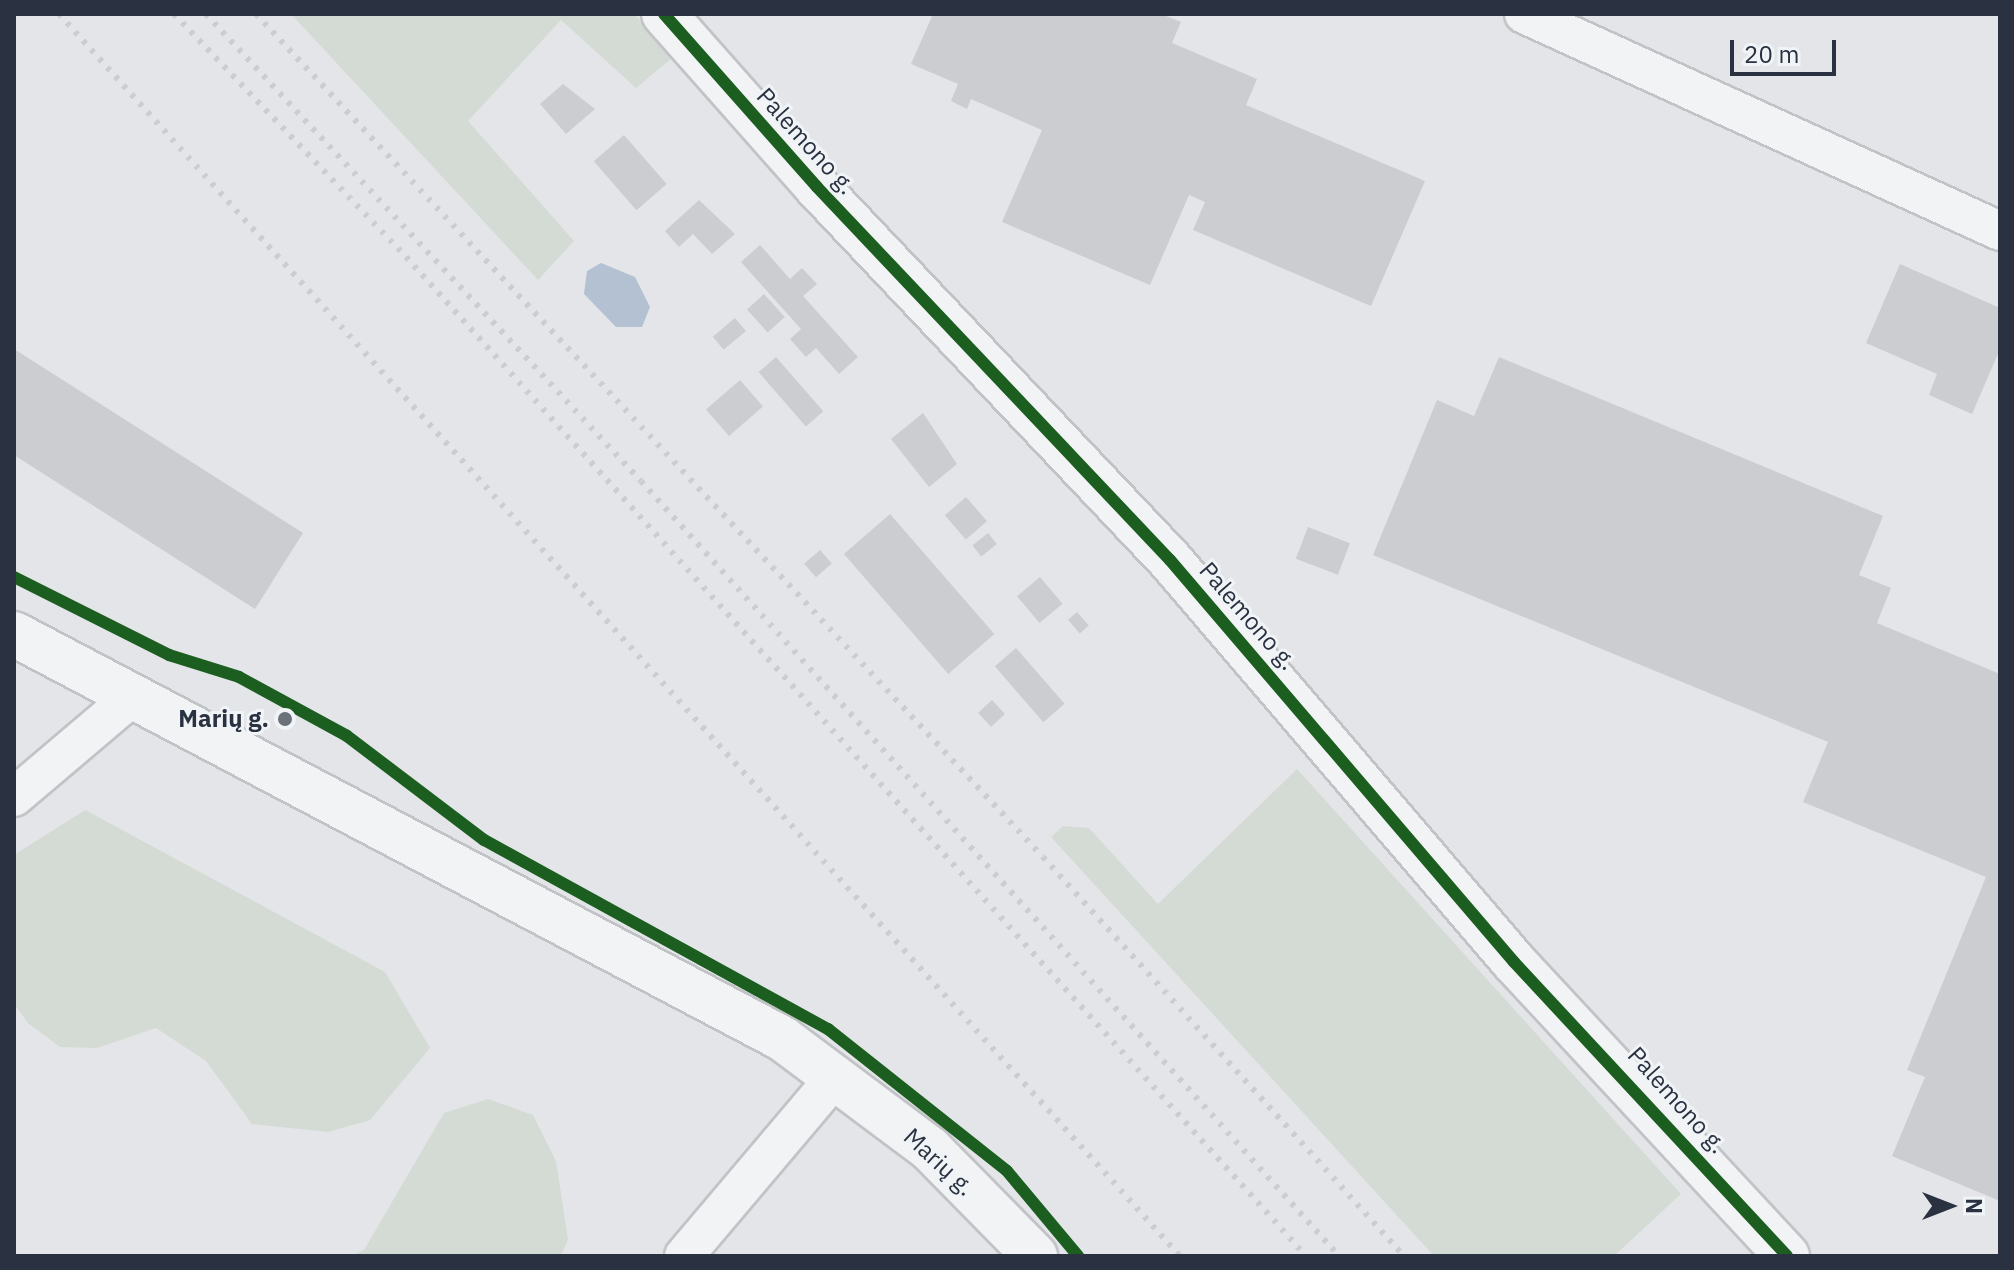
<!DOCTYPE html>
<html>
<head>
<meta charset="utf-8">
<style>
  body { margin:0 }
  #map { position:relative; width:2014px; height:1270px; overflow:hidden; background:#e3e5e8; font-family:"IBM Plex Sans",sans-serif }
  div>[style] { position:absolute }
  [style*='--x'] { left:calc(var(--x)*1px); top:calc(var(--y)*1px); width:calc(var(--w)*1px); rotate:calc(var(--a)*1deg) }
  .green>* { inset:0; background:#d4dbd4 }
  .water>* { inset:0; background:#b3c1d2 }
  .building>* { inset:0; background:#cbcdd0; transform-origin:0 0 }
  .roads { filter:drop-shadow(2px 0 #c1c3c6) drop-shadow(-2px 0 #c1c3c6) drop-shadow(0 2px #c1c3c6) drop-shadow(0 -2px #c1c3c6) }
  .minor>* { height:38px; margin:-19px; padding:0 19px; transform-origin:19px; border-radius:19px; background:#f2f3f5 }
  .tertiary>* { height:44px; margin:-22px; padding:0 22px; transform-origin:22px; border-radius:22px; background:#f2f3f5 }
  .rail>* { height:6px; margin-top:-3px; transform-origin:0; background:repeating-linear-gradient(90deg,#cccdd0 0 4px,transparent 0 12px) }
  .cycleway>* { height:12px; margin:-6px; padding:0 6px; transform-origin:6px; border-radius:6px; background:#1b5e20 }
  .dots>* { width:22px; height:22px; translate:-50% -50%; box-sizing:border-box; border:4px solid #f1f4f7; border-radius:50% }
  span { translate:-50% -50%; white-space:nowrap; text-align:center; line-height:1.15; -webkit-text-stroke:6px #f1f4f7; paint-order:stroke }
  .street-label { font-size:24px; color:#2a3241 }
  .poi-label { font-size:24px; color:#2a3241; font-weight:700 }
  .right { translate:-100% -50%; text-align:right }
  .frame { position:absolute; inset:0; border:16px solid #2a3241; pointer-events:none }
  .north { position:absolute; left:1910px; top:1166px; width:80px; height:80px; -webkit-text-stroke:6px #f1f4f7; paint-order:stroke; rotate:90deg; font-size:22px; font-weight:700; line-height:32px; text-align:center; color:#2a3241 }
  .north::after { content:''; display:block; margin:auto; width:28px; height:36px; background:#2a3241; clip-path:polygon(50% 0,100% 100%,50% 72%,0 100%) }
  .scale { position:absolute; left:1730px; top:40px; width:106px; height:36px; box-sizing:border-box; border:4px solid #2a3241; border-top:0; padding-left:10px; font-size:24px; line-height:28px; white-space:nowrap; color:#2a3241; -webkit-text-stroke:6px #f1f4f7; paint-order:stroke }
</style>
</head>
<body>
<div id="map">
  <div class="green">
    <div style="clip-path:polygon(291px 14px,634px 14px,673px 57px,636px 88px,561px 20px,468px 121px,574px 241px,538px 280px)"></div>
    <div style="clip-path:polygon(1297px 769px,1681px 1194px,1614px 1256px,1434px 1256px,1051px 837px,1063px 826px,1089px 828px,1158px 904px)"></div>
    <div style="clip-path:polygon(85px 810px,385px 972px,430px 1048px,370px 1120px,328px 1132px,252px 1124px,206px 1061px,156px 1028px,97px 1048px,60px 1047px,28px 1023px,14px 1004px,14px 855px)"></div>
    <div style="clip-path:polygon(488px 1099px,533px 1115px,556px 1161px,568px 1239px,561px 1256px,351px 1256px,364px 1250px,444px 1113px)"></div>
  </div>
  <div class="water">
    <div style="clip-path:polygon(601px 263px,635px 277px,650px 307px,642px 327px,616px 327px,584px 294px,587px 271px)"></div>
  </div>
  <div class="building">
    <div style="clip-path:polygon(933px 14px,1161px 14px,1181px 22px,1172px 43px,1257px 79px,1246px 105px,1425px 181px,1371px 306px,1193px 230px,1205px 202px,1189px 195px,1150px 285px,1002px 222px,1042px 130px,971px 99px,967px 109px,951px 101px,958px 84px,911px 64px)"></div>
    <div style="clip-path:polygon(563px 84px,595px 109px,566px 134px,540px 104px)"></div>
    <div style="left:624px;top:135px;width:65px;height:40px;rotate:49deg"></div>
    <div style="clip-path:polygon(699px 200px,735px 234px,712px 254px,693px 234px,679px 247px,665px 231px)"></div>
    <div style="clip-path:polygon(760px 245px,790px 279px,802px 268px,817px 284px,803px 296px,858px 357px,839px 374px,816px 348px,806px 357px,790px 339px,801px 329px,741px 262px)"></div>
    <div style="clip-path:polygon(1900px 264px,2000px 308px,2000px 349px,1972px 414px,1929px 395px,1937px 374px,1866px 343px)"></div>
    <div style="left:764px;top:294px;width:31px;height:23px;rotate:48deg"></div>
    <div style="left:735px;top:318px;width:17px;height:29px;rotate:50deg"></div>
    <div style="clip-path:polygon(14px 349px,303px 533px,255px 609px,14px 455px)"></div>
    <div style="left:776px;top:357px;width:72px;height:23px;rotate:49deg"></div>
    <div style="clip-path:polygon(1499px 357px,1883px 516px,1859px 575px,1891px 588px,1877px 623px,2000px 674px,2000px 1201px,1892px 1156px,1925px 1077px,1907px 1070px,1986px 877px,1803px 802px,1828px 742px,1373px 555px,1437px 400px,1474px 416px)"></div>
    <div style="left:740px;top:380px;width:35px;height:45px;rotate:49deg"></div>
    <div style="clip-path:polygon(923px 413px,957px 464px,929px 487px,891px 439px)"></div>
    <div style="left:966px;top:497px;width:32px;height:28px;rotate:49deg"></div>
    <div style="left:890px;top:514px;width:159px;height:61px;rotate:49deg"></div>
    <div style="left:1308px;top:527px;width:45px;height:34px;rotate:21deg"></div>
    <div style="left:988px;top:533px;width:14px;height:20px;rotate:51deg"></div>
    <div style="left:820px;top:550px;width:18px;height:21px;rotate:49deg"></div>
    <div style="left:1040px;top:577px;width:35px;height:30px;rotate:50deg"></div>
    <div style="left:1077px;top:612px;width:18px;height:12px;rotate:49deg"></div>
    <div style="left:1016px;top:648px;width:74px;height:28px;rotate:49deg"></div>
    <div style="left:992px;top:700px;width:19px;height:19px;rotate:47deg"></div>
  </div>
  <div class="roads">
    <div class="minor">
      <div style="--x:1524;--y:14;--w:523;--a:24.51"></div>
      <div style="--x:14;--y:797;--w:155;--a:-40.3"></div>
      <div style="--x:684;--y:1256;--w:236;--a:-49.8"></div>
    </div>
    <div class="tertiary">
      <div style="--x:664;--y:14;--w:231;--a:48.5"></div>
      <div style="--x:817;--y:187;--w:514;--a:46.58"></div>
      <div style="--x:1170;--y:560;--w:529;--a:49.45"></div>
      <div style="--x:1514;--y:962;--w:401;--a:47.1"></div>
      <div style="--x:14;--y:634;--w:869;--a:27.77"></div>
      <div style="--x:783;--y:1039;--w:184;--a:36.8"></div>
      <div style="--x:930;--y:1149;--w:150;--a:45.5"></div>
    </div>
  </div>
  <div class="rail">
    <div style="--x:59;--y:14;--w:1673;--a:47.93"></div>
    <div style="--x:174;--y:14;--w:324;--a:46.3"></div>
    <div style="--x:398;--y:248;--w:1357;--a:47.99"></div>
    <div style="--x:206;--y:14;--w:638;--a:47.03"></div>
    <div style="--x:641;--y:481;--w:1043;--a:47.99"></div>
    <div style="--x:256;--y:14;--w:1153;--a:46.97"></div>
    <div style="--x:1043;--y:857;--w:538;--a:47.86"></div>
  </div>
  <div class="cycleway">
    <div style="--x:664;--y:14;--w:231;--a:48.5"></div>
    <div style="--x:817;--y:187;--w:514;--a:46.58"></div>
    <div style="--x:1170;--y:560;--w:529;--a:49.45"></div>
    <div style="--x:1514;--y:962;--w:401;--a:47.1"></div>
    <div style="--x:14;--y:577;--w:174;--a:26.7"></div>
    <div style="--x:169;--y:655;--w:73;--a:17.4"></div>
    <div style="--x:239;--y:677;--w:123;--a:28.6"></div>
    <div style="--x:347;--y:736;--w:172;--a:37.2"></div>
    <div style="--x:484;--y:840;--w:393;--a:28.8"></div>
    <div style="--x:828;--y:1029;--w:228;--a:38.4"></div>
    <div style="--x:1007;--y:1171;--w:111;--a:50.1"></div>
  </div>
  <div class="dots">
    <div style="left:285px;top:719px;background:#6b717b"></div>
  </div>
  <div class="street-label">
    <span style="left:806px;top:141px;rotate:48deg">Palemono g.</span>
    <span style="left:1248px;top:616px;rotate:49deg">Palemono g.</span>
    <span style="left:1677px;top:1100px;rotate:48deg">Palemono g.</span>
    <span style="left:939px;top:1162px;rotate:43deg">Marių g.</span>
  </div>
  <div class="poi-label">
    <span class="right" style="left:269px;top:719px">Marių g.</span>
  </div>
  <div class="frame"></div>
  <div class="north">N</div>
  <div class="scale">20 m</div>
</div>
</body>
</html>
